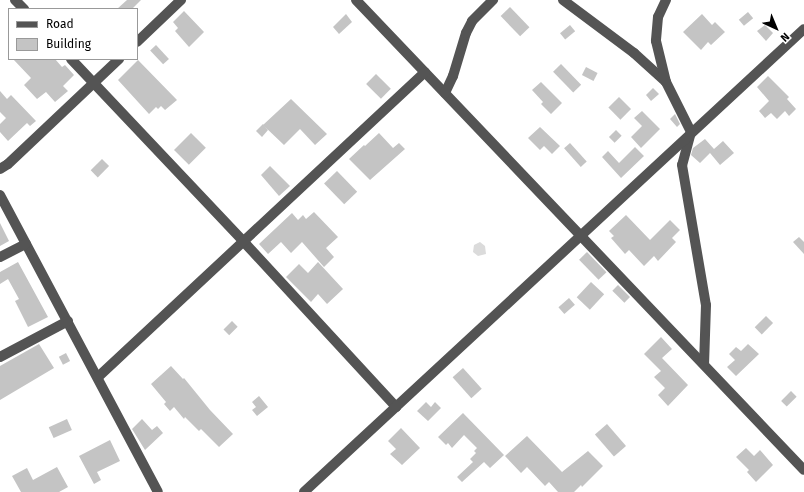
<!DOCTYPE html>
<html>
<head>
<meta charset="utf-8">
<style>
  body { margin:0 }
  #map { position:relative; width:804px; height:492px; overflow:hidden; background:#fff; font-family:"Fira Sans",sans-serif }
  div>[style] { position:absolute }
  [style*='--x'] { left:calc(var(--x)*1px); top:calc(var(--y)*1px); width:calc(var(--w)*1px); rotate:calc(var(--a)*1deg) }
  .green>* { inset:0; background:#dbdbdb }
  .building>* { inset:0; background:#c4c4c4; transform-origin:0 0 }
  .minor>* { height:10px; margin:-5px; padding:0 5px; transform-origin:5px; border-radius:5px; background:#545454 }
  span { translate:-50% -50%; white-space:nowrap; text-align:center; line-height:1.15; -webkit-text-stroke:3px #fff; paint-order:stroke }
  .legend { position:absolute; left:8px; top:8px; width:130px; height:52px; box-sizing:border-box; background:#fff; border:1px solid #999; margin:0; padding:5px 7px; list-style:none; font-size:12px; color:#000 }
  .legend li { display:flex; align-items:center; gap:8px; height:20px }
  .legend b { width:20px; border:1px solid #999 }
  .north { position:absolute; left:756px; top:8px; width:40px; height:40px; -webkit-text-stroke:3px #fff; paint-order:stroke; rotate:136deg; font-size:11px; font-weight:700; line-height:16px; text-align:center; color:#000 }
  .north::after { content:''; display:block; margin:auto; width:14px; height:18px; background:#000; clip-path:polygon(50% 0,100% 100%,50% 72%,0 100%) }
</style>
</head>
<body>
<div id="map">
  <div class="green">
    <div style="clip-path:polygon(480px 242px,485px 246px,486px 254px,478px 256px,473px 252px,474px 245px)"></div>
  </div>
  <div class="building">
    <div style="clip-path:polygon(127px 0,141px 0,132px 9px,117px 9px)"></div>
    <div style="left:510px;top:7px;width:28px;height:13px;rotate:46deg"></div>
    <div style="clip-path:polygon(184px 11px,204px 32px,189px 47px,175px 31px,178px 28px,173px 22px)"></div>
    <div style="left:748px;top:12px;width:8px;height:12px;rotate:50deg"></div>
    <div style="clip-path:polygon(346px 14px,352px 22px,339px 34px,333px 27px)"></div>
    <div style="clip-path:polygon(702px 14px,712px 25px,715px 22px,725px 32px,711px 45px,708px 42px,701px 50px,683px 32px)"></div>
    <div style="left:570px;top:25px;width:8px;height:13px;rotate:50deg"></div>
    <div style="clip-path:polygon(765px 25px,773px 33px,766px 41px,757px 31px)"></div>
    <div style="left:156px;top:45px;width:19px;height:8px;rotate:47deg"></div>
    <div style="clip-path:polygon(13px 59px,55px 59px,62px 67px,65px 65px,74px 75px,63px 86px,68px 91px,55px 102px,46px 92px,37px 99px,24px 85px,31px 78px)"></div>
    <div style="clip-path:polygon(138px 60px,177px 100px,165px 110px,161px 106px,158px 109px,156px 107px,149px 114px,118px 80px)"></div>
    <div style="left:561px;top:64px;width:29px;height:11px;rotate:46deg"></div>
    <div style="left:586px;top:67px;width:13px;height:9px;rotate:27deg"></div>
    <div style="left:376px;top:74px;width:21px;height:14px;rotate:45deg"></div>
    <div style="clip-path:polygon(768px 76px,789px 97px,787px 99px,796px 109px,789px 116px,785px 111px,777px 119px,771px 113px,765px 118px,759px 111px,769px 101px,757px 87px)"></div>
    <div style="clip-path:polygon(541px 82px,562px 103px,551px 114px,541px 104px,543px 102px,532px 90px)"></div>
    <div style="clip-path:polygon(653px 88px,659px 94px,651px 101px,646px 95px)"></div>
    <div style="clip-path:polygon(0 91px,7px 99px,11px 95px,36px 121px,30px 126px,27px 123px,8px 141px,0 132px,0 124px,6px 118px,0 112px)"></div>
    <div style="left:619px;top:97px;width:17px;height:15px;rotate:45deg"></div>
    <div style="clip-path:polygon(291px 99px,327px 134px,315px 145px,300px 129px,284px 145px,263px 125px)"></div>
    <div style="clip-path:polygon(642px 111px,660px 129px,641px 148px,631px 137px,642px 126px,634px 118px)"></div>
    <div style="clip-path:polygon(675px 114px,680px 124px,677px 127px,670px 119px)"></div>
    <div style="clip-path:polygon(263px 124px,268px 130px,262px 137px,256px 131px)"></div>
    <div style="clip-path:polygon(540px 127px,560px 146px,552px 154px,544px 146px,540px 150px,528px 138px)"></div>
    <div style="left:616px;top:130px;width:8px;height:10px;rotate:45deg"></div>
    <div style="left:191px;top:133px;width:21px;height:24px;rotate:45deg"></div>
    <div style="clip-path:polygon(379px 133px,393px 148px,399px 143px,405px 149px,370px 180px,349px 159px,364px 145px,365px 146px)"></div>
    <div style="clip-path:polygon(705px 139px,714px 149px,723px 141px,734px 153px,720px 165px,710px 153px,700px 163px,691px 155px,693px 148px)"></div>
    <div style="left:570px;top:143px;width:25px;height:8px;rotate:48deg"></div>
    <div style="clip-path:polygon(635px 147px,644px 156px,621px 178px,602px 157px,608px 151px,619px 163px)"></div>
    <div style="left:102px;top:159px;width:10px;height:16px;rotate:45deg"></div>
    <div style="clip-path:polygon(270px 166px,290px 186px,279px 196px,261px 175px)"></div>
    <div style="left:337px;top:171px;width:29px;height:18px;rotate:46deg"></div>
    <div style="clip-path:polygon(314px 212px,338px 237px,326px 248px,334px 257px,324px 267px,302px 242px,291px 253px,281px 242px,268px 254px,259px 244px,292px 213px,298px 220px,303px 215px,306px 219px)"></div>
    <div style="clip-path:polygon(626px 215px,650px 240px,670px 220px,680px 230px,672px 238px,676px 242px,658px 261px,654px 256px,644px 266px,629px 250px,625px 254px,611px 238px,614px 236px,609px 231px)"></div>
    <div style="clip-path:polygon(0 223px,9px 241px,0 246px)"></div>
    <div style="clip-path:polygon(799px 237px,804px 242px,804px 254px,793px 242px)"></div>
    <div style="left:587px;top:252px;width:28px;height:11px;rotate:46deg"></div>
    <div style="clip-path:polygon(18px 262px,48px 317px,28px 327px,15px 301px,19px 299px,8px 279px,0 284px,0 272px)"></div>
    <div style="clip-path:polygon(318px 262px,343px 289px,327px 304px,318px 294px,311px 302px,286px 277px,299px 264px,308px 273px)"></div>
    <div style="left:591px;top:282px;width:18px;height:21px;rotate:43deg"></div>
    <div style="left:618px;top:285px;width:17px;height:8px;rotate:45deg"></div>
    <div style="left:569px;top:298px;width:9px;height:14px;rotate:49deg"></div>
    <div style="left:766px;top:316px;width:10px;height:16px;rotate:45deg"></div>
    <div style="left:232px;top:321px;width:8px;height:12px;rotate:45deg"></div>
    <div style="clip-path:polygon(661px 337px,672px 349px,662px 358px,688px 385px,668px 406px,658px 395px,665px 388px,654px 377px,661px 371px,644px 354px)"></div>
    <div style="clip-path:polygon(39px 344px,54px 368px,0 400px,0 366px)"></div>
    <div style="clip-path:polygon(748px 344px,759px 354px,736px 376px,727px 367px,735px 360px,729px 354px,736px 347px,741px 351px)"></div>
    <div style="left:66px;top:353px;width:9px;height:8px;rotate:63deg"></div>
    <div style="clip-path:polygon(171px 366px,183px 379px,184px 378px,210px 410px,233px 434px,219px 447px,201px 429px,199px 431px,185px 417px,184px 419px,174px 407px,170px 411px,164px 404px,166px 402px,151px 384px)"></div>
    <div style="left:463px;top:368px;width:28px;height:14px;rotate:48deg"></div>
    <div style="left:791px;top:391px;width:8px;height:14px;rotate:45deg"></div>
    <div style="clip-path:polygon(259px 396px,268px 407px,257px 416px,252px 410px,256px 407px,252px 402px)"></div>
    <div style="clip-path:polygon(426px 402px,431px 407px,435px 402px,441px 408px,428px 421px,417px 411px)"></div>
    <div style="clip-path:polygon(463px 413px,504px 455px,490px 468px,484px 462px,462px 482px,457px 477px,473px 462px,470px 459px,476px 453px,474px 451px,477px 448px,464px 435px,452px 448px,448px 443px,446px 445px,438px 437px)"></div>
    <div style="left:67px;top:419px;width:12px;height:20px;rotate:66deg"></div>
    <div style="clip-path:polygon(142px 419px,152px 430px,157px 426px,163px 433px,145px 450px,132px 429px)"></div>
    <div style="left:607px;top:424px;width:29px;height:16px;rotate:49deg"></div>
    <div style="clip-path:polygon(401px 428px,420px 448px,402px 465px,390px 454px,396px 449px,388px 441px)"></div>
    <div style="clip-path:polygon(527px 436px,562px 472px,588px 451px,603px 466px,582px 487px,581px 485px,574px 492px,558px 492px,549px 482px,545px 486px,527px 467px,521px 473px,505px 456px)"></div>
    <div style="clip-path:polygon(110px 440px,120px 461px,97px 472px,101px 480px,94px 484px,79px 456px)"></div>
    <div style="clip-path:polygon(746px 448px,754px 456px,760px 450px,773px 465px,756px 482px,747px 472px,749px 470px,736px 457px)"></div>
    <div style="clip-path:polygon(57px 467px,68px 487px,59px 492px,21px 492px,12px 476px,27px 468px,33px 480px)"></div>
  </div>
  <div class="minor">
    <div style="--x:15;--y:0;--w:13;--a:45"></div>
    <div style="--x:356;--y:0;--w:649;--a:46.37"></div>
    <div style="--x:563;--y:0;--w:89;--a:36.7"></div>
    <div style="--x:634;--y:53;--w:43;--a:42.2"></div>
    <div style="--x:666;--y:82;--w:56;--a:63.4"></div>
    <div style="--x:691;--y:132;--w:34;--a:105"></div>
    <div style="--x:682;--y:165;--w:142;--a:80.3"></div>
    <div style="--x:706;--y:305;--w:59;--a:91.9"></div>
    <div style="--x:666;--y:0;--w:19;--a:115"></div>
    <div style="--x:658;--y:17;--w:24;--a:95"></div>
    <div style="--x:656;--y:41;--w:42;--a:76.3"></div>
    <div style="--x:137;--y:42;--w:61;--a:-43.7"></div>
    <div style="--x:71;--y:59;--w:250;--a:46.6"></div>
    <div style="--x:243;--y:241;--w:226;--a:47.3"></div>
    <div style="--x:445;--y:93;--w:19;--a:-65"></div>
    <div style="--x:453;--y:76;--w:45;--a:-73.2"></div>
    <div style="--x:466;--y:33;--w:13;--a:-63"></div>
    <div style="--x:472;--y:21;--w:30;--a:-45"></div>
    <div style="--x:0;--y:169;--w:9;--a:-32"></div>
    <div style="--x:8;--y:164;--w:153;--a:-43.4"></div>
    <div style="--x:0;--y:195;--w:336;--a:62"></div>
    <div style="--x:0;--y:257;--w:29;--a:-27"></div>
    <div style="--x:0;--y:357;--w:77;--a:-27.9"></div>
    <div style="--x:98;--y:377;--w:447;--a:-43"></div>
    <div style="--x:304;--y:492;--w:681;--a:-42.8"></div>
  </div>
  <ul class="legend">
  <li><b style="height:5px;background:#545454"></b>Road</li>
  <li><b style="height:11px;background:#c4c4c4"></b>Building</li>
  </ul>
  <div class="north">N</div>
</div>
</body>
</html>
